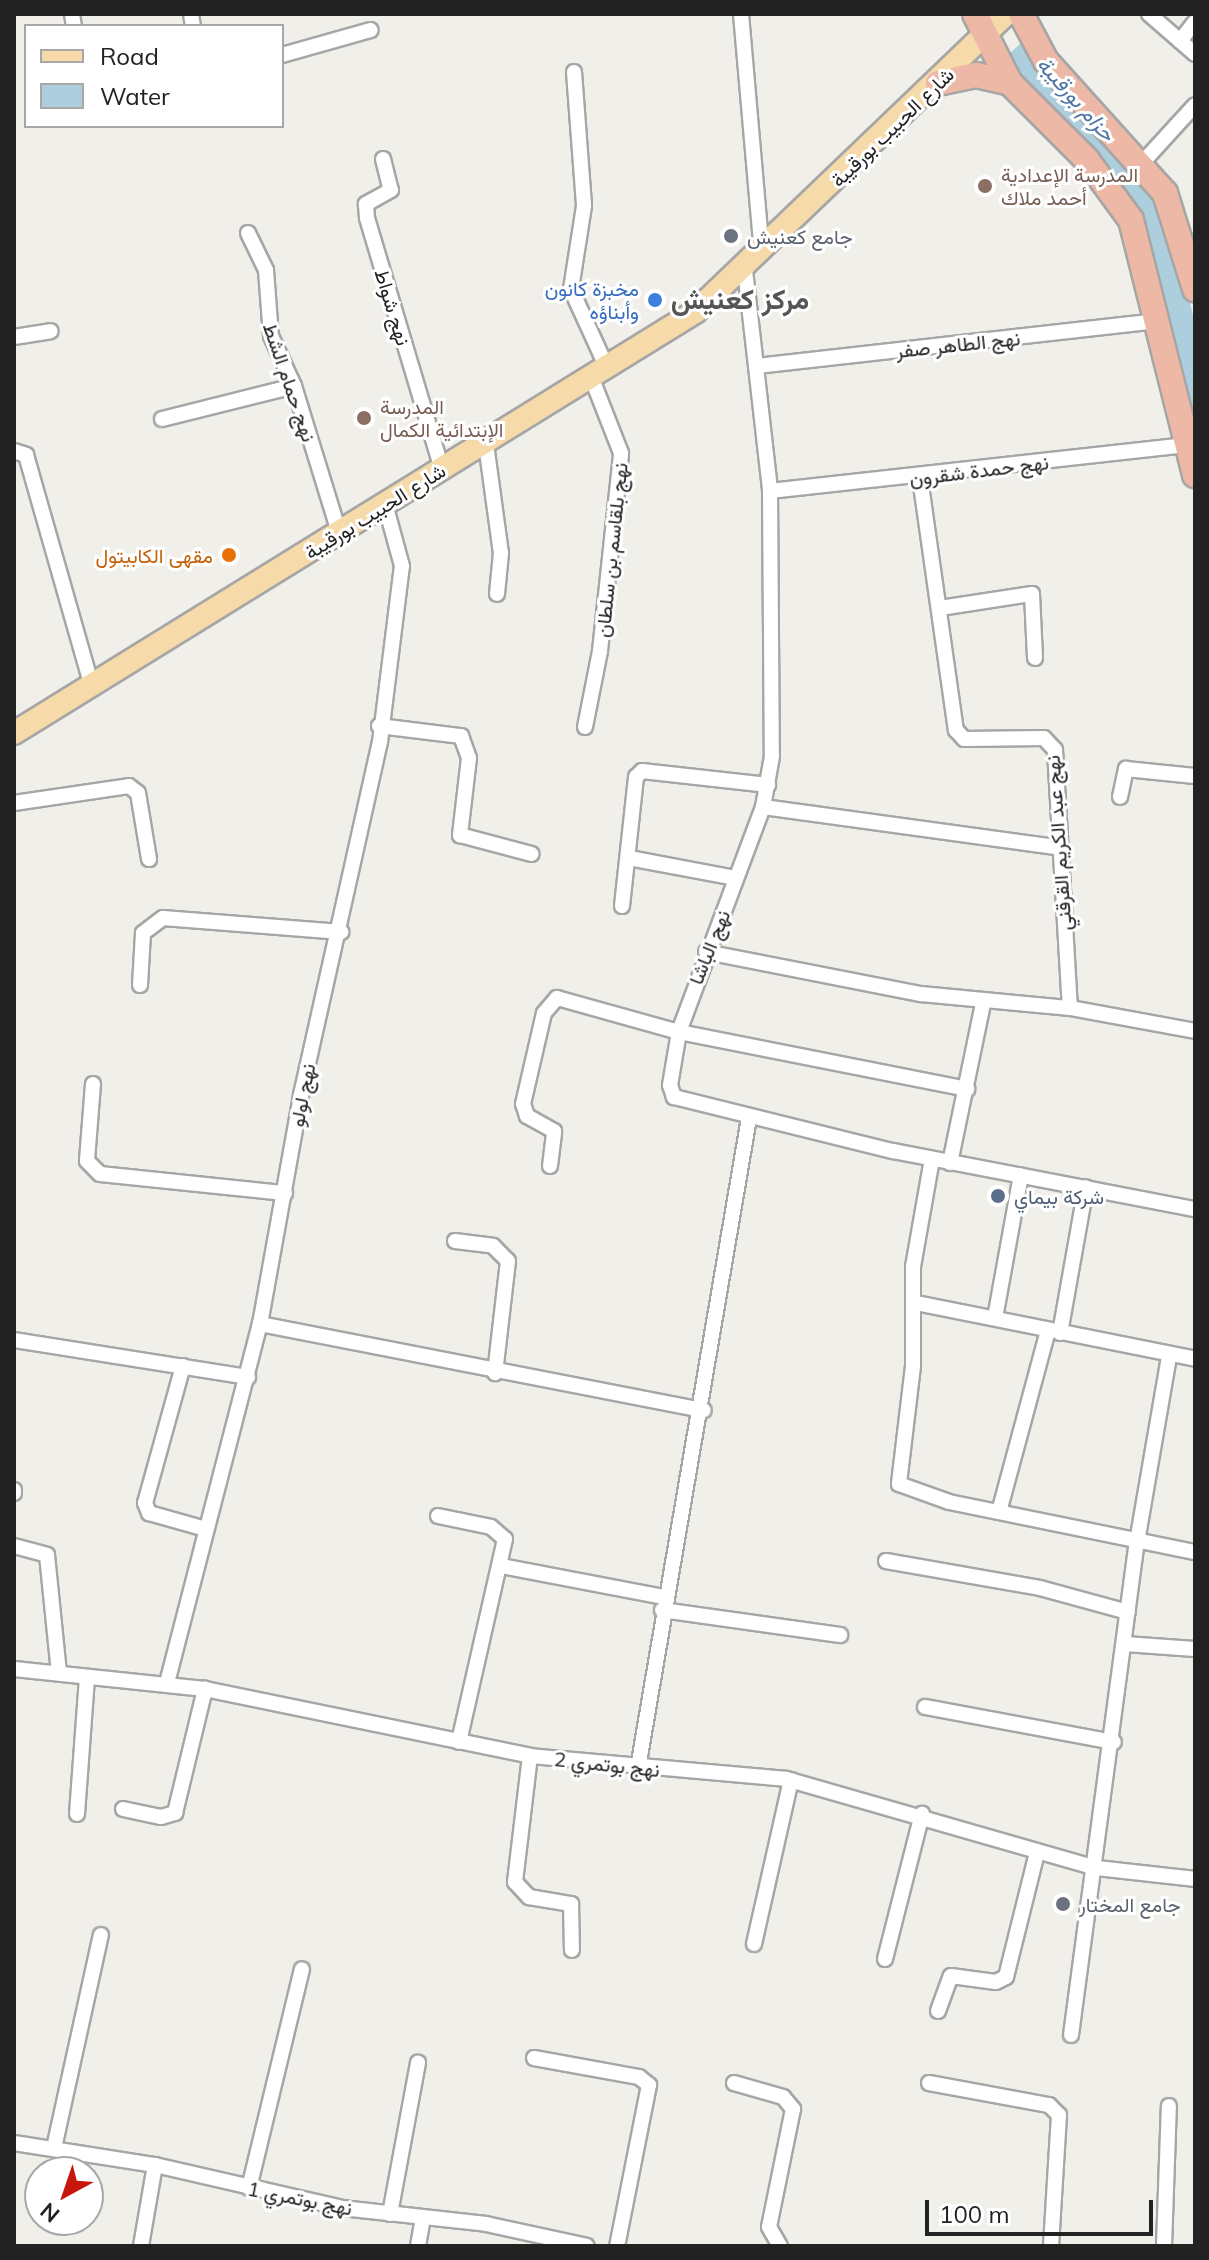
<!DOCTYPE html>
<html>
<head>
<meta charset="utf-8">
<style>
  body { margin:0 }
  #map { position:relative; width:1209px; height:2260px; overflow:hidden; background:#f1efe9; font-family:Mulish,Vazirmatn,sans-serif }
  div>[style] { position:absolute }
  [style*='--x'] { left:calc(var(--x)*1px); top:calc(var(--y)*1px); width:calc(var(--w)*1px); rotate:calc(var(--a)*1deg) }
  .water>* { inset:0; background:#adcedc }
  .roads { filter:drop-shadow(2px 0 #a6a6a6) drop-shadow(-2px 0 #a6a6a6) drop-shadow(0 2px #a6a6a6) drop-shadow(0 -2px #a6a6a6) }
  .minor>* { height:14px; margin:-7px; padding:0 7px; transform-origin:7px; border-radius:7px; background:#fff }
  .primary>* { height:22px; margin:-11px; padding:0 11px; transform-origin:11px; border-radius:11px; background:#f7daa9 }
  .trunk>* { height:24px; margin:-12px; padding:0 12px; transform-origin:12px; border-radius:12px; background:#edb8a5 }
  .dots>* { width:22px; height:22px; translate:-50% -50%; box-sizing:border-box; border:4px solid #fff; border-radius:50% }
  span { translate:-50% -50%; white-space:nowrap; text-align:center; line-height:1.15; -webkit-text-stroke:6px #fff; paint-order:stroke }
  .street-label { font-size:20px; color:#222 }
  .education-label { font-size:20px; color:#785e54 }
  .left { translate:0 -50%; text-align:left }
  .worship-label { font-size:20px; color:#5b616d }
  .shop-label { font-size:20px; color:#366cbe }
  .right { translate:-100% -50%; text-align:right }
  .food-label { font-size:20px; color:#c56008 }
  .service-label { font-size:20px; color:#4e5e75 }
  .water-label { font-size:22px; color:#5076a5; font-style:italic }
  .district-label { font-size:28px; color:#555; font-weight:700 }
  .frame { position:absolute; inset:0; border:16px solid #222; pointer-events:none }
  .legend { position:absolute; left:24px; top:24px; width:260px; height:104px; box-sizing:border-box; background:#fff; border:2px solid #a7a7a7; margin:0; padding:10px 14px; list-style:none; font-size:24px; color:#222 }
  .legend li { display:flex; align-items:center; gap:16px; height:40px }
  .legend b { width:40px; border:2px solid #a7a7a7 }
  .north { position:absolute; left:24px; top:2156px; width:80px; height:80px; box-sizing:border-box; background:#fff; border:2px solid #a7a7a7; border-radius:50%; rotate:220deg; font-size:22px; font-weight:700; line-height:32px; text-align:center; color:#222 }
  .north::after { content:''; display:block; margin:auto; width:28px; height:36px; background:#c7170c; clip-path:polygon(50% 0,100% 100%,50% 72%,0 100%) }
  .scale { position:absolute; left:925px; top:2200px; width:228px; height:36px; box-sizing:border-box; border:4px solid #222; border-top:0; padding-left:10px; font-size:24px; line-height:28px; white-space:nowrap; color:#222; -webkit-text-stroke:6px #fff; paint-order:stroke }
</style>
</head>
<body>
<div id="map">
  <div class="water">
    <div style="clip-path:polygon(1021px 43px,1035px 66px,1141px 171px,1177px 248px,1195px 324px,1195px 435px,1141px 217px,1118px 181px,1005px 58px)"></div>
  </div>
  <div class="roads">
    <div class="minor">
      <div style="--x:72;--y:14;--w:12;--a:81"></div>
      <div style="--x:191;--y:14;--w:12;--a:81"></div>
      <div style="--x:741;--y:14;--w:240;--a:85"></div>
      <div style="--x:1149;--y:14;--w:61;--a:41"></div>
      <div style="--x:1180;--y:41;--w:24;--a:-52"></div>
      <div style="--x:282;--y:55;--w:92;--a:-15.7"></div>
      <div style="--x:574;--y:72;--w:134;--a:85.7"></div>
      <div style="--x:584;--y:206;--w:84;--a:98.9"></div>
      <div style="--x:571;--y:289;--w:87;--a:65.5"></div>
      <div style="--x:383;--y:159;--w:32;--a:76"></div>
      <div style="--x:391;--y:190;--w:29;--a:151"></div>
      <div style="--x:366;--y:204;--w:14;--a:86"></div>
      <div style="--x:367;--y:218;--w:262;--a:73.4"></div>
      <div style="--x:1143;--y:162;--w:77;--a:-47.6"></div>
      <div style="--x:248;--y:233;--w:41;--a:64.1"></div>
      <div style="--x:266;--y:270;--w:66;--a:85.7"></div>
      <div style="--x:271;--y:336;--w:55;--a:65.3"></div>
      <div style="--x:294;--y:386;--w:153;--a:72.9"></div>
      <div style="--x:745;--y:270;--w:222;--a:83.5"></div>
      <div style="--x:770;--y:491;--w:265;--a:89.6"></div>
      <div style="--x:772;--y:756;--w:52;--a:100"></div>
      <div style="--x:763;--y:807;--w:240;--a:110.5"></div>
      <div style="--x:679;--y:1032;--w:54;--a:99.6"></div>
      <div style="--x:670;--y:1085;--w:13;--a:72"></div>
      <div style="--x:674;--y:1097;--w:226;--a:13.9"></div>
      <div style="--x:893;--y:1151;--w:308;--a:10.9"></div>
      <div style="--x:14;--y:337;--w:37;--a:-9"></div>
      <div style="--x:757;--y:366;--w:405;--a:-6.4"></div>
      <div style="--x:162;--y:419;--w:136;--a:-14"></div>
      <div style="--x:486;--y:444;--w:110;--a:82.2"></div>
      <div style="--x:501;--y:553;--w:41;--a:95.6"></div>
      <div style="--x:14;--y:451;--w:13;--a:18"></div>
      <div style="--x:26;--y:455;--w:240;--a:74.1"></div>
      <div style="--x:920;--y:478;--w:255;--a:81.9"></div>
      <div style="--x:956;--y:730;--w:12;--a:48"></div>
      <div style="--x:964;--y:739;--w:80;--a:-0.7"></div>
      <div style="--x:1044;--y:738;--w:16;--a:47"></div>
      <div style="--x:1055;--y:750;--w:258;--a:86.7"></div>
      <div style="--x:770;--y:491;--w:421;--a:-6.3"></div>
      <div style="--x:940;--y:608;--w:93;--a:-8.7"></div>
      <div style="--x:1032;--y:594;--w:64;--a:87.3"></div>
      <div style="--x:379;--y:726;--w:83;--a:7"></div>
      <div style="--x:461;--y:736;--w:23;--a:70"></div>
      <div style="--x:469;--y:758;--w:78;--a:96.7"></div>
      <div style="--x:460;--y:835;--w:74;--a:14.8"></div>
      <div style="--x:585;--y:727;--w:77;--a:-78.8"></div>
      <div style="--x:600;--y:651;--w:199;--a:-83.9"></div>
      <div style="--x:621;--y:453;--w:79;--a:-111.4"></div>
      <div style="--x:1120;--y:797;--w:29;--a:-78"></div>
      <div style="--x:1126;--y:769;--w:69;--a:5.8"></div>
      <div style="--x:14;--y:803;--w:116;--a:-8.4"></div>
      <div style="--x:129;--y:786;--w:11;--a:38"></div>
      <div style="--x:138;--y:793;--w:67;--a:80.5"></div>
      <div style="--x:763;--y:807;--w:301;--a:7.8"></div>
      <div style="--x:629;--y:858;--w:109;--a:10.6"></div>
      <div style="--x:622;--y:906;--w:130;--a:-83.8"></div>
      <div style="--x:636;--y:777;--w:8;--a:-45"></div>
      <div style="--x:642;--y:771;--w:127;--a:6.3"></div>
      <div style="--x:706;--y:952;--w:219;--a:11.1"></div>
      <div style="--x:921;--y:994;--w:150;--a:5.4"></div>
      <div style="--x:1070;--y:1008;--w:127;--a:10.4"></div>
      <div style="--x:140;--y:985;--w:52;--a:-86.7"></div>
      <div style="--x:143;--y:933;--w:25;--a:-37"></div>
      <div style="--x:163;--y:918;--w:179;--a:4.5"></div>
      <div style="--x:93;--y:1084;--w:77;--a:94.5"></div>
      <div style="--x:87;--y:1161;--w:18;--a:45"></div>
      <div style="--x:100;--y:1174;--w:186;--a:5.9"></div>
      <div style="--x:932;--y:1159;--w:110;--a:100"></div>
      <div style="--x:913;--y:1267;--w:99;--a:90"></div>
      <div style="--x:913;--y:1366;--w:119;--a:96.8"></div>
      <div style="--x:899;--y:1484;--w:53;--a:19.8"></div>
      <div style="--x:949;--y:1502;--w:251;--a:11.5"></div>
      <div style="--x:950;--y:1163;--w:163;--a:-78.3"></div>
      <div style="--x:550;--y:1166;--w:35;--a:-83"></div>
      <div style="--x:554;--y:1131;--w:31;--a:-151"></div>
      <div style="--x:527;--y:1116;--w:13;--a:-108"></div>
      <div style="--x:523;--y:1104;--w:93;--a:-77"></div>
      <div style="--x:544;--y:1013;--w:20;--a:-49"></div>
      <div style="--x:557;--y:998;--w:127;--a:15.6"></div>
      <div style="--x:679;--y:1032;--w:294;--a:11.2"></div>
      <div style="--x:455;--y:1241;--w:38;--a:7"></div>
      <div style="--x:493;--y:1246;--w:21;--a:45"></div>
      <div style="--x:508;--y:1261;--w:113;--a:96.6"></div>
      <div style="--x:916;--y:1303;--w:285;--a:11.3"></div>
      <div style="--x:995;--y:1318;--w:145;--a:-79.7"></div>
      <div style="--x:260;--y:1324;--w:452;--a:11"></div>
      <div style="--x:1060;--y:1333;--w:148;--a:-79.9"></div>
      <div style="--x:14;--y:1340;--w:237;--a:9"></div>
      <div style="--x:183;--y:1366;--w:142;--a:105.5"></div>
      <div style="--x:145;--y:1503;--w:11;--a:68"></div>
      <div style="--x:149;--y:1513;--w:59;--a:15.7"></div>
      <div style="--x:14;--y:1493;--w:3;--a:-90"></div>
      <div style="--x:999;--y:1512;--w:188;--a:-74.9"></div>
      <div style="--x:438;--y:1516;--w:54;--a:11.7"></div>
      <div style="--x:491;--y:1527;--w:18;--a:41"></div>
      <div style="--x:505;--y:1539;--w:208;--a:102.8"></div>
      <div style="--x:14;--y:1546;--w:34;--a:15"></div>
      <div style="--x:47;--y:1555;--w:119;--a:84.2"></div>
      <div style="--x:886;--y:1561;--w:156;--a:9.9"></div>
      <div style="--x:1040;--y:1588;--w:91;--a:15.3"></div>
      <div style="--x:501;--y:1566;--w:166;--a:10.8"></div>
      <div style="--x:662;--y:1610;--w:180;--a:8"></div>
      <div style="--x:1125;--y:1644;--w:70;--a:4.1"></div>
      <div style="--x:14;--y:1669;--w:192;--a:6"></div>
      <div style="--x:205;--y:1689;--w:332;--a:11.6"></div>
      <div style="--x:530;--y:1756;--w:257;--a:5.1"></div>
      <div style="--x:786;--y:1779;--w:323;--a:16"></div>
      <div style="--x:1097;--y:1868;--w:99;--a:6.4"></div>
      <div style="--x:167;--y:1683;--w:371;--a:-75.5"></div>
      <div style="--x:260;--y:1324;--w:233;--a:-79.8"></div>
      <div style="--x:301;--y:1095;--w:362;--a:-77.4"></div>
      <div style="--x:380;--y:742;--w:177;--a:-82.9"></div>
      <div style="--x:402;--y:566;--w:64;--a:-105.3"></div>
      <div style="--x:925;--y:1707;--w:192;--a:10.5"></div>
      <div style="--x:530;--y:1756;--w:127;--a:96.8"></div>
      <div style="--x:515;--y:1882;--w:21;--a:47"></div>
      <div style="--x:529;--y:1897;--w:43;--a:9.5"></div>
      <div style="--x:571;--y:1904;--w:46;--a:88.8"></div>
      <div style="--x:638;--y:1768;--w:659;--a:-80.31"></div>
      <div style="--x:123;--y:1809;--w:39;--a:12"></div>
      <div style="--x:161;--y:1817;--w:15;--a:-16"></div>
      <div style="--x:175;--y:1813;--w:128;--a:-76.4"></div>
      <div style="--x:77;--y:1814;--w:137;--a:-85.8"></div>
      <div style="--x:754;--y:1944;--w:168;--a:-77.3"></div>
      <div style="--x:885;--y:1959;--w:150;--a:-75.7"></div>
      <div style="--x:938;--y:2011;--w:37;--a:-70"></div>
      <div style="--x:951;--y:1976;--w:45;--a:7.6"></div>
      <div style="--x:996;--y:1982;--w:11;--a:-27"></div>
      <div style="--x:1006;--y:1977;--w:128;--a:-76"></div>
      <div style="--x:1071;--y:2035;--w:497;--a:-82.4"></div>
      <div style="--x:1137;--y:1542;--w:189;--a:-80.2"></div>
      <div style="--x:534;--y:2058;--w:107;--a:10.3"></div>
      <div style="--x:639;--y:2077;--w:13;--a:39"></div>
      <div style="--x:649;--y:2085;--w:164;--a:101.2"></div>
      <div style="--x:734;--y:2083;--w:51;--a:15.9"></div>
      <div style="--x:783;--y:2097;--w:16;--a:50"></div>
      <div style="--x:793;--y:2109;--w:120;--a:101.5"></div>
      <div style="--x:769;--y:2227;--w:22;--a:60"></div>
      <div style="--x:929;--y:2083;--w:122;--a:10.4"></div>
      <div style="--x:1049;--y:2105;--w:14;--a:45"></div>
      <div style="--x:1059;--y:2115;--w:131;--a:93.5"></div>
      <div style="--x:14;--y:2143;--w:143;--a:8.9"></div>
      <div style="--x:155;--y:2165;--w:192;--a:12.9"></div>
      <div style="--x:342;--y:2208;--w:145;--a:6.3"></div>
      <div style="--x:486;--y:2224;--w:103;--a:12.3"></div>
      <div style="--x:54;--y:2148;--w:218;--a:-77.6"></div>
      <div style="--x:249;--y:2188;--w:225;--a:-76.4"></div>
      <div style="--x:390;--y:2214;--w:154;--a:-79.5"></div>
      <div style="--x:141;--y:2246;--w:82;--a:-80.2"></div>
      <div style="--x:418;--y:2246;--w:28;--a:-80"></div>
      <div style="--x:1164;--y:2246;--w:140;--a:-88"></div>
    </div>
    <div class="primary">
      <div style="--x:14;--y:733;--w:801;--a:-31.72"></div>
      <div style="--x:695;--y:312;--w:431;--a:-43.8"></div>
    </div>
    <div class="trunk">
      <div style="--x:975;--y:14;--w:77;--a:63.1"></div>
      <div style="--x:1010;--y:83;--w:109;--a:45"></div>
      <div style="--x:1087;--y:160;--w:74;--a:53.7"></div>
      <div style="--x:1131;--y:220;--w:263;--a:75.9"></div>
      <div style="--x:1021;--y:14;--w:53;--a:62"></div>
      <div style="--x:1046;--y:61;--w:178;--a:48"></div>
      <div style="--x:1165;--y:193;--w:101;--a:72.6"></div>
      <div style="--x:938;--y:83;--w:39;--a:-12"></div>
      <div style="--x:976;--y:75;--w:35;--a:13"></div>
    </div>
  </div>
  <div class="dots">
    <div style="left:985px;top:186px;background:#8d6e63"></div>
    <div style="left:731px;top:236px;background:#6b7280"></div>
    <div style="left:655px;top:300px;background:#3f7fe0"></div>
    <div style="left:364px;top:418px;background:#8d6e63"></div>
    <div style="left:229px;top:555px;background:#e8710a"></div>
    <div style="left:998px;top:1196px;background:#5c6f8a"></div>
    <div style="left:1063px;top:1904px;background:#6b7280"></div>
  </div>
  <div class="street-label">
    <span style="left:892px;top:127px;rotate:-44deg">شارع الحبيب بورقيبة</span>
    <span style="left:393px;top:307px;rotate:73deg">نهج شواط</span>
    <span style="left:958px;top:344px;rotate:-6deg">نهج الطاهر صفر</span>
    <span style="left:290px;top:382px;rotate:71deg">نهج حمام الشط</span>
    <span style="left:979px;top:470px;rotate:-7deg">نهج حمدة شقرون</span>
    <span style="left:375px;top:511px;rotate:-32deg">شارع الحبيب بورقيبة</span>
    <span style="left:611px;top:550px;rotate:-84deg">نهج بلقاسم بن سلطان</span>
    <span style="left:1058px;top:843px;rotate:-94deg">نهج عبد الكريم القرقني</span>
    <span style="left:709px;top:947px;rotate:-68deg">نهج الباشا</span>
    <span style="left:302px;top:1095px;rotate:-79deg">نهج لولو</span>
    <span style="left:607px;top:1764px;rotate:6deg">نهج بوتمري 2</span>
    <span style="left:300px;top:2198px;rotate:11deg">نهج بوتمري 1</span>
  </div>
  <div class="education-label">
    <span class="left" style="left:1001px;top:186px">المدرسة الإعدادية<br>أحمد ملاك</span>
    <span class="left" style="left:380px;top:418px">المدرسة<br>الإبتدائية الكمال</span>
  </div>
  <div class="worship-label">
    <span class="left" style="left:747px;top:236px">جامع كعنيش</span>
    <span class="left" style="left:1079px;top:1904px">جامع المختار</span>
  </div>
  <div class="shop-label">
    <span class="right" style="left:639px;top:300px">مخبزة كانون<br>وأبناؤه</span>
  </div>
  <div class="food-label">
    <span class="right" style="left:213px;top:555px">مقهى الكابيتول</span>
  </div>
  <div class="service-label">
    <span class="left" style="left:1014px;top:1196px">شركة بيماي</span>
  </div>
  <div class="water-label">
    <span style="left:1076px;top:99px;rotate:48deg">حزام بورقيبة</span>
  </div>
  <div class="district-label">
    <span style="left:740px;top:299px">مركز كعنيش</span>
  </div>
  <div class="frame"></div>
  <ul class="legend">
  <li><b style="height:10px;background:#f7daa9"></b>Road</li>
  <li><b style="height:22px;background:#adcedc"></b>Water</li>
  </ul>
  <div class="north">N</div>
  <div class="scale">100 m</div>
</div>
</body>
</html>
